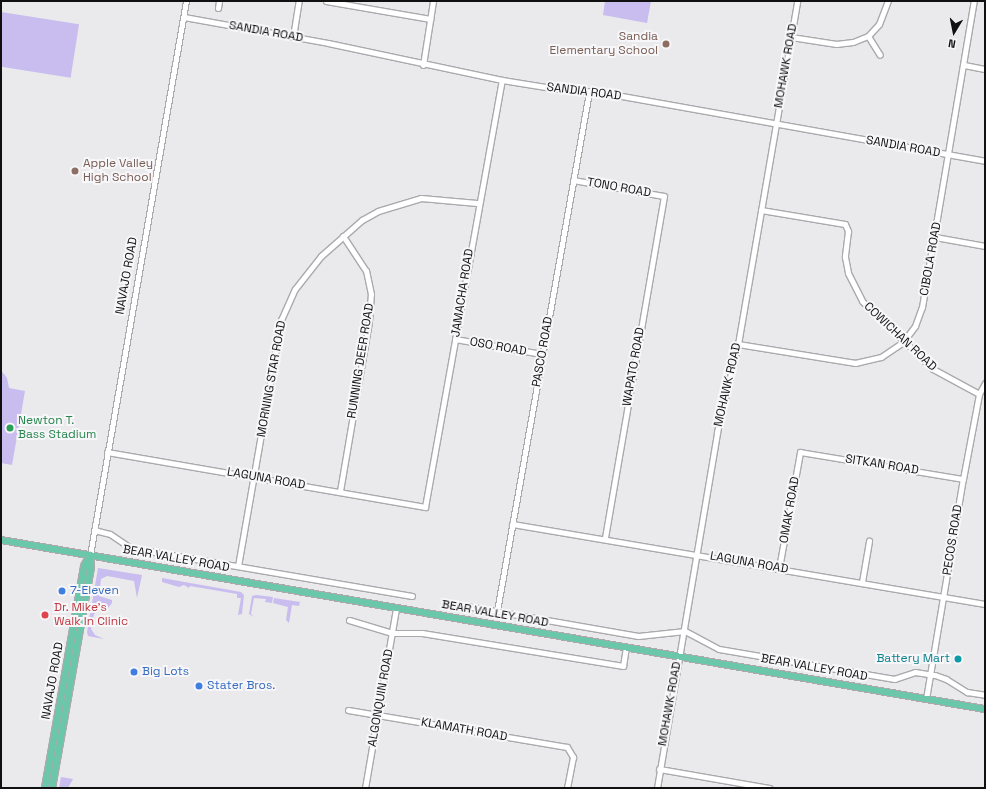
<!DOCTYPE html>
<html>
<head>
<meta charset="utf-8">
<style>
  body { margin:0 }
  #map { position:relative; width:986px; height:789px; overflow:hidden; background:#eae9ec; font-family:"Space Grotesk",sans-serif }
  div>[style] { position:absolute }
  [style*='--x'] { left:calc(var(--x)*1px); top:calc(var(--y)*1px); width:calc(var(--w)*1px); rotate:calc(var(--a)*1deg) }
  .green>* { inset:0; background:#c8bdee; transform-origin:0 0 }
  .roads { filter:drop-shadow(1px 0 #aaaaad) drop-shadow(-1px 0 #aaaaad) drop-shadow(0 1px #aaaaad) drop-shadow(0 -1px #aaaaad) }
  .minor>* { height:5px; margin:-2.5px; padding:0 2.5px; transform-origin:2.5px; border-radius:2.5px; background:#fff }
  .major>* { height:6px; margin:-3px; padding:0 3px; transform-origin:3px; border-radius:3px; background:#6ac7aa }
  .dots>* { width:11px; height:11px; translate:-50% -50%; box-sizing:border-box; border:2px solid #f7f6f9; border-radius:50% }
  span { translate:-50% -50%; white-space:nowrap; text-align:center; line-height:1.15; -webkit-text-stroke:4px #f7f6f9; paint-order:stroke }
  .street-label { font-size:12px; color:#101011 }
  .education-label { font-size:12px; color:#785e54 }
  .right { translate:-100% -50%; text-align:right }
  .left { translate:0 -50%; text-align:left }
  .leisure-label { font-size:12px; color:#27864d }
  .shop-label { font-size:12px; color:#366cbe }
  .health-label { font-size:12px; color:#be3a42 }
  .culture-label { font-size:12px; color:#0d838f }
  .frame { position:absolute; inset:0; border:2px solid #101011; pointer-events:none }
  .north { position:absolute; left:934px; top:12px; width:40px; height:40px; -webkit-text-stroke:3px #f7f6f9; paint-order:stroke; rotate:190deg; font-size:11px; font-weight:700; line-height:16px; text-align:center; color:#101011 }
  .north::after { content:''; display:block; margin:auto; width:14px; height:18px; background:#101011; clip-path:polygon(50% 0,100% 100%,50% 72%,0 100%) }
</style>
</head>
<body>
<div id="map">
  <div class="green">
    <div style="clip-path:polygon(605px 1px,651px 1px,647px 23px,603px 15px)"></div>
    <div style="left:1px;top:12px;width:79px;height:54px;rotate:9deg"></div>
    <div style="clip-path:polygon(1px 370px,7px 378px,9px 388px,25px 391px,12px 465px,1px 463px)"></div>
    <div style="clip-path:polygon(98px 568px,142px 575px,137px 598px,134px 581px,107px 576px,101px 579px,99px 596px,112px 600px,112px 603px,106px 611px,100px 610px,94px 614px,91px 629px,95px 635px,104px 639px,88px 636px,87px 632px)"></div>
    <div style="clip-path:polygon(162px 578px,241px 592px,244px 595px,242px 614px,238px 615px,241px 598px,237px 598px,237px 594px,190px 586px,189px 588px,184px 585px,179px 587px,162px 582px)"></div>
    <div style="clip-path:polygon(256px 595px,273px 597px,272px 603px,265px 602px,266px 599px,254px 598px,251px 614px,254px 617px,249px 614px,252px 596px)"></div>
    <div style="clip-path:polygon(274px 598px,300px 602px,299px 606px,292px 605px,289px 623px,286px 620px,288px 607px,273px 603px)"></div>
    <div style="clip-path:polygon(61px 777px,73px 779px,68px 788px,59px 788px)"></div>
  </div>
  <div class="roads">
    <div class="minor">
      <div style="--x:326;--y:1;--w:106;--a:9.8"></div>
      <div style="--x:218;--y:8;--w:7;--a:-82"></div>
      <div style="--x:184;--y:17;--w:146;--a:10.2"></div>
      <div style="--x:328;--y:43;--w:178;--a:12"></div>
      <div style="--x:502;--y:80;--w:63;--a:9.2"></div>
      <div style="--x:564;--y:90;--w:35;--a:3"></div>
      <div style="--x:599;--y:92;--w:392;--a:10.1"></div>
      <div style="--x:868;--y:36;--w:22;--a:58"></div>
      <div style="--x:293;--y:37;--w:36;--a:-81"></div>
      <div style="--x:791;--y:37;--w:46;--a:8.8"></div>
      <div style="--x:836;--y:44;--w:17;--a:-7"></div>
      <div style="--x:853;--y:42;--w:16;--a:-22"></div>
      <div style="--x:868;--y:36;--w:16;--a:-47"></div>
      <div style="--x:879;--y:24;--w:25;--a:-69"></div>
      <div style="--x:423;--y:65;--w:65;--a:-81.1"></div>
      <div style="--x:964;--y:65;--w:21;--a:11"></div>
      <div style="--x:573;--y:180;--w:92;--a:10"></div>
      <div style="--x:664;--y:196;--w:347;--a:99.8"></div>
      <div style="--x:761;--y:210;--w:85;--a:9.5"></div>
      <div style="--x:845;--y:224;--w:8;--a:67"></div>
      <div style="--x:848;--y:231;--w:26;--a:97"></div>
      <div style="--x:845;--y:257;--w:16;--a:79"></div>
      <div style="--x:848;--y:273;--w:31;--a:63"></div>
      <div style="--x:862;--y:301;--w:98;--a:43.8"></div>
      <div style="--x:933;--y:369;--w:52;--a:28.5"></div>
      <div style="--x:935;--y:237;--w:51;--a:10.2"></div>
      <div style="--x:455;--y:339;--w:88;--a:9.8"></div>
      <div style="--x:738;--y:344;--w:119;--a:9.2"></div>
      <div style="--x:855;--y:363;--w:27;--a:-13"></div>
      <div style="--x:881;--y:357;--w:27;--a:-34"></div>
      <div style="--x:903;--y:342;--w:20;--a:-53"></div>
      <div style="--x:915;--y:326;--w:20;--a:-70"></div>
      <div style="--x:922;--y:307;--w:310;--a:-80.4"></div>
      <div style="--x:107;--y:452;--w:323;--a:9.8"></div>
      <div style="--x:425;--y:507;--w:434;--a:-79.8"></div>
      <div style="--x:340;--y:491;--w:172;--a:-80.3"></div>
      <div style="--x:369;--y:321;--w:27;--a:-86"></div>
      <div style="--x:371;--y:294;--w:24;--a:-102"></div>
      <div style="--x:366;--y:271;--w:42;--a:-123.3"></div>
      <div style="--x:512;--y:524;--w:480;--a:9.6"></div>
      <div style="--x:94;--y:530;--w:16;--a:14"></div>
      <div style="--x:110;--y:534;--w:25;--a:34"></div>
      <div style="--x:131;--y:548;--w:285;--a:9.7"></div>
      <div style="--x:90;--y:555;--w:562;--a:-80.17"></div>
      <div style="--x:238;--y:566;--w:250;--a:-80.1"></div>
      <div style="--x:281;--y:320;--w:34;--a:-66"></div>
      <div style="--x:295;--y:289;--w:42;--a:-51.8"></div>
      <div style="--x:321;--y:256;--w:55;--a:-41.3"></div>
      <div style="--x:362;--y:220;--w:18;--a:-29"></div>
      <div style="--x:378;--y:211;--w:45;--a:-16.8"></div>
      <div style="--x:421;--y:198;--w:56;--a:5.1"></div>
      <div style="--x:779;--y:568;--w:118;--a:-79.7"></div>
      <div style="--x:800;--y:452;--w:165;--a:9.4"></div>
      <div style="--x:862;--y:582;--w:42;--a:-80.3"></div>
      <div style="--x:455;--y:604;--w:186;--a:9.9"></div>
      <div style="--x:638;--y:636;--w:47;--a:-6.1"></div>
      <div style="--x:685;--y:631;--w:38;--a:28"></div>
      <div style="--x:719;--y:649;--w:178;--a:9.7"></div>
      <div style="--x:894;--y:679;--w:22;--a:-18"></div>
      <div style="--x:915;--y:672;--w:20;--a:9"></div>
      <div style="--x:935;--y:675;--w:12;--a:20"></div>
      <div style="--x:946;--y:679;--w:25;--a:32"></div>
      <div style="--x:967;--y:692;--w:18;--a:9"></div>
      <div style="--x:497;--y:611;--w:527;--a:-79.95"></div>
      <div style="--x:349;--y:620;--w:45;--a:16.8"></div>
      <div style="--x:392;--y:633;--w:30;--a:0"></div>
      <div style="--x:422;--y:633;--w:204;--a:9.3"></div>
      <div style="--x:623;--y:666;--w:19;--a:-81"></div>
      <div style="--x:926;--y:699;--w:223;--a:-80.5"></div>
      <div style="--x:963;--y:479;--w:86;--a:-79.3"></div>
      <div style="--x:979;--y:394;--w:13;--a:-61"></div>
      <div style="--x:348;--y:710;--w:222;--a:9.6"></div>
      <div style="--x:567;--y:747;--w:12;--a:59"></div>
      <div style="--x:573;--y:757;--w:32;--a:101"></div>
      <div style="--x:659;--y:769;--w:112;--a:9.8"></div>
      <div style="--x:365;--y:788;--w:183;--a:-80.2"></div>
      <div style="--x:657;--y:788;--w:361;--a:-80.4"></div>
      <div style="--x:717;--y:432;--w:90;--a:-76.6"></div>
      <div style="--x:738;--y:344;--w:348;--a:-80.2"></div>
    </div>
    <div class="major">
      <div style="--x:1;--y:540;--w:998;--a:9.75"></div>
      <div style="--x:45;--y:788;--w:225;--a:-80"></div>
      <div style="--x:84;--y:566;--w:13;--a:-61"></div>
      <div style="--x:52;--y:788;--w:224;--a:-80"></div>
      <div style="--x:91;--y:567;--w:12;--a:-95"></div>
    </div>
  </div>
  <div class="dots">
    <div style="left:666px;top:44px;background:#8d6e63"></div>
    <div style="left:75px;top:171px;background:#8d6e63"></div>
    <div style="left:10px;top:428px;background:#2e9e5b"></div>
    <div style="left:62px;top:591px;background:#3f7fe0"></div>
    <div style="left:45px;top:615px;background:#e0444e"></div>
    <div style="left:958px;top:659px;background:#0f9aa8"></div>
    <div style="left:134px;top:672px;background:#3f7fe0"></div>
    <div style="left:199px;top:686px;background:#3f7fe0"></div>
  </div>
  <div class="street-label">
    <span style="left:266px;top:32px;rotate:10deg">SANDIA ROAD</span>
    <span style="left:786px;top:66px;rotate:-80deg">MOHAWK ROAD</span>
    <span style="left:584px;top:92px;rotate:7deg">SANDIA ROAD</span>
    <span style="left:903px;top:147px;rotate:10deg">SANDIA ROAD</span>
    <span style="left:619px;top:188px;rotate:10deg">TONO ROAD</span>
    <span style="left:931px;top:259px;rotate:-80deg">CIBOLA ROAD</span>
    <span style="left:127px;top:276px;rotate:-80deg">NAVAJO ROAD</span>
    <span style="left:463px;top:293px;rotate:-81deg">JAMACHA ROAD</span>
    <span style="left:900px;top:337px;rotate:43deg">COWICHAN ROAD</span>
    <span style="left:498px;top:347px;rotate:10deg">OSO ROAD</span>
    <span style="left:543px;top:352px;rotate:-80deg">PASCO ROAD</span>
    <span style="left:361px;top:361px;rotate:-81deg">RUNNING DEER ROAD</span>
    <span style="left:634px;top:367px;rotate:-80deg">WAPATO ROAD</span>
    <span style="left:272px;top:379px;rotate:-80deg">MORNING STAR ROAD</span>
    <span style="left:728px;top:385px;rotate:-77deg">MOHAWK ROAD</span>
    <span style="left:882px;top:465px;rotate:9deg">SITKAN ROAD</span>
    <span style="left:266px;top:479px;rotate:10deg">LAGUNA ROAD</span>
    <span style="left:790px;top:510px;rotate:-80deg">OMAK ROAD</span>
    <span style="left:953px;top:540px;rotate:-81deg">PECOS ROAD</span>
    <span style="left:176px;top:559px;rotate:10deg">BEAR VALLEY ROAD</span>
    <span style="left:749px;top:563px;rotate:10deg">LAGUNA ROAD</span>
    <span style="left:495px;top:614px;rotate:10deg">BEAR VALLEY ROAD</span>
    <span style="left:814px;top:668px;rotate:10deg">BEAR VALLEY ROAD</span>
    <span style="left:53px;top:681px;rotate:-80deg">NAVAJO ROAD</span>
    <span style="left:381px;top:698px;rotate:-80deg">ALGONQUIN ROAD</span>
    <span style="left:670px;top:704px;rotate:-80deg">MOHAWK ROAD</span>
    <span style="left:464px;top:730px;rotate:10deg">KLAMATH ROAD</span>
  </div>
  <div class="education-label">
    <span class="right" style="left:658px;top:44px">Sandia<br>Elementary School</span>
    <span class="left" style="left:83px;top:171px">Apple Valley<br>High School</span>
  </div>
  <div class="leisure-label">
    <span class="left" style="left:18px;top:428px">Newton T.<br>Bass Stadium</span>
  </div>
  <div class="shop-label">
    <span class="left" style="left:70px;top:591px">7-Eleven</span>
    <span class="left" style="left:142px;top:672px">Big Lots</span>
    <span class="left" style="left:207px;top:686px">Stater Bros.</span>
  </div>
  <div class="health-label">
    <span class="left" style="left:54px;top:615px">Dr. Mike's<br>Walk In Clinic</span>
  </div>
  <div class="culture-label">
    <span class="right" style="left:950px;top:659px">Battery Mart</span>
  </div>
  <div class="frame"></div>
  <div class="north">N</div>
</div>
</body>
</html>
